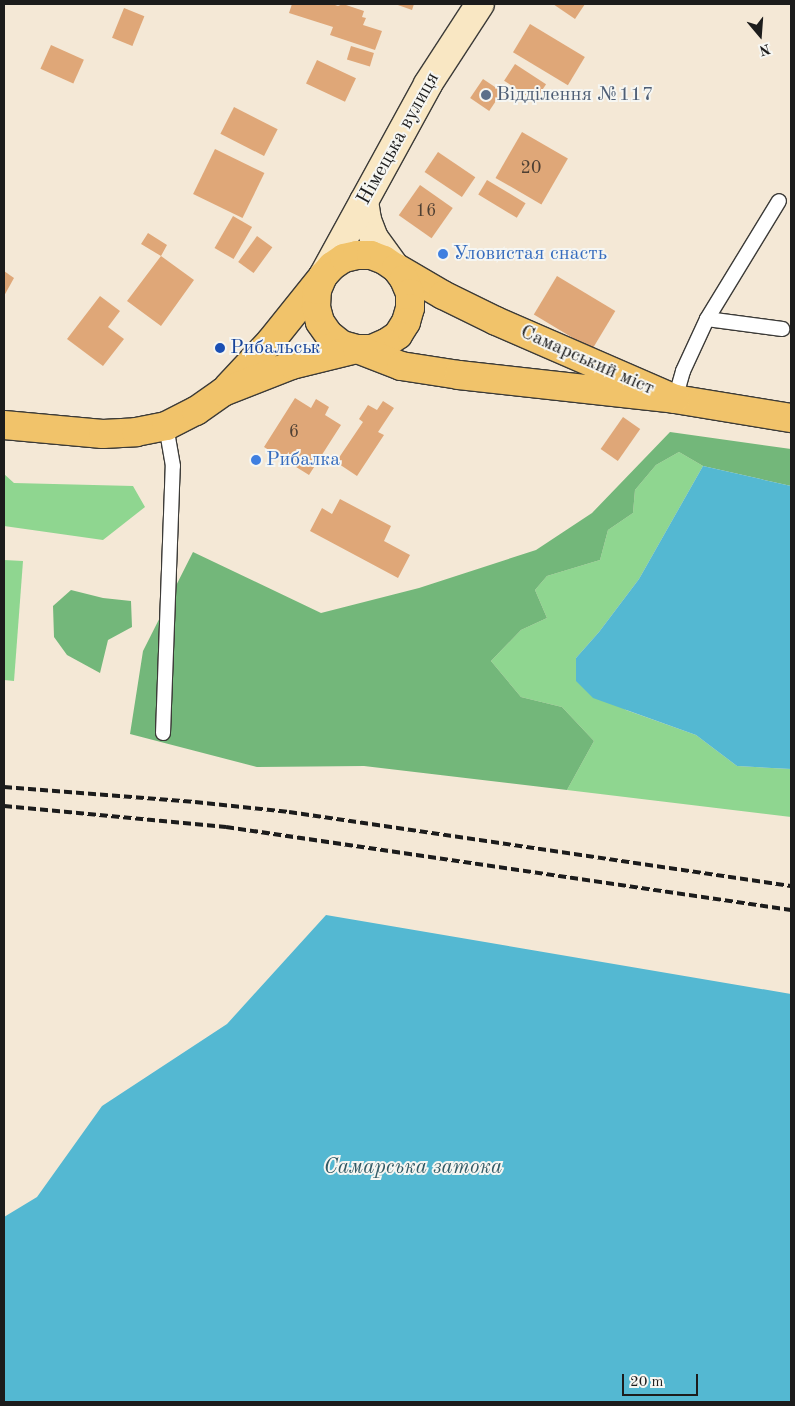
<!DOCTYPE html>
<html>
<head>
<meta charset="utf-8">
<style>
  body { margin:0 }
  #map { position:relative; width:795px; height:1406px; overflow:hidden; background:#f4e8d6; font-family:"Old Standard TT",serif }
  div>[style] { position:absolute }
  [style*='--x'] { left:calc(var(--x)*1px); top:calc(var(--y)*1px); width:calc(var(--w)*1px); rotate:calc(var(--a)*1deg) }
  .green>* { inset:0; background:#8fd690 }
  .forest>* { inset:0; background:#73b77a }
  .water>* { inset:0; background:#54b8d2 }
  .building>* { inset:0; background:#dfa778; transform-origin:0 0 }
  .roads { filter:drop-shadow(1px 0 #3c3b38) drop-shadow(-1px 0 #3c3b38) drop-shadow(0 1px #3c3b38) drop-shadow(0 -1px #3c3b38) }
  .lane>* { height:14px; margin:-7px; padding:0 7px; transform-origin:7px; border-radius:7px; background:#fff }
  .secondary>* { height:28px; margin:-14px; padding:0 14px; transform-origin:14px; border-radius:14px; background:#f9e7c3 }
  .primary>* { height:28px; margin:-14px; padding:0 14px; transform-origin:14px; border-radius:14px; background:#f1c36a }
  .rail>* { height:4px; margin-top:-2px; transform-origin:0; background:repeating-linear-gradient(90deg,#1c1c1c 0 8px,transparent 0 12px) }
  .dots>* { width:14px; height:14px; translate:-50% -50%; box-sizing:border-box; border:2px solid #f6f6f2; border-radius:50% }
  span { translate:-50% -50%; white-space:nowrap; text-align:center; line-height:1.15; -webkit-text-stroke:4px #f6f6f2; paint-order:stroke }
  .number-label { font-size:18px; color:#4d3f33 }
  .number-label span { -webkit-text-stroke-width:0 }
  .service-label { font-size:20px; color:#4e5e75 }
  .left { translate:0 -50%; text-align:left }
  .street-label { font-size:20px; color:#1c1c1c }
  .shop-label { font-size:20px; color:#366cbe }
  .transit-label { font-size:20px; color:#164399 }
  .water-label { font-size:21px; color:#325a65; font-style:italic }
  .frame { position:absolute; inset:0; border:5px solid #1c1c1c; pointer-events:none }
  .north { position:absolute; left:735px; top:10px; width:50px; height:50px; -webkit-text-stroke:4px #f6f6f2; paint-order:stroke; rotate:162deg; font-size:14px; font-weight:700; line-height:20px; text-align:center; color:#1c1c1c }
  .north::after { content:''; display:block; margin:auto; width:18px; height:22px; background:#1c1c1c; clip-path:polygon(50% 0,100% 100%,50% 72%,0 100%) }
  .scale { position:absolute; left:622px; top:1374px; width:76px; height:22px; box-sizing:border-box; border:2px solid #1c1c1c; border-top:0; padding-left:6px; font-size:15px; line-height:18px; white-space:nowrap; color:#1c1c1c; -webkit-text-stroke:4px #f6f6f2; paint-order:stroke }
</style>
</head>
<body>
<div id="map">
  <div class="green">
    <div style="clip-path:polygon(679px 452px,703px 466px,639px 579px,599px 632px,576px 658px,626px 710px,696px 735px,737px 766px,791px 769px,791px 817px,567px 790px,594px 741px,562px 707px,521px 697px,491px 661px,521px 630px,547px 618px,535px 590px,547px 576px,600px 560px,608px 530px,633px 513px,635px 490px,656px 465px)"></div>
    <div style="clip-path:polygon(4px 474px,14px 483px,133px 486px,145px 507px,103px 540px,4px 526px)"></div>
    <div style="clip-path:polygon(4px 560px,23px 561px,14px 681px,4px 680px)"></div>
  </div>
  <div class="forest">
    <div style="clip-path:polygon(670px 432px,791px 449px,791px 486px,703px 466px,679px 452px,656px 465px,635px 490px,633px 513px,608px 530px,600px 560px,547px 576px,535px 590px,547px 618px,521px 630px,491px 661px,521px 697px,562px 707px,594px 741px,567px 790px,364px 766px,257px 767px,130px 734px,143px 651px,193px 552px,321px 613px,419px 588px,536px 550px,592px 513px)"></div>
    <div style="clip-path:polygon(71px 590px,103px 598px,131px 601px,132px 627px,108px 640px,100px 673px,67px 655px,54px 637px,53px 606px)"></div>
  </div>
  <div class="water">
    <div style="clip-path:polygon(703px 466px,791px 486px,791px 769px,737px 766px,696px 735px,593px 698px,576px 681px,576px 658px,599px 632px,639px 579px)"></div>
    <div style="clip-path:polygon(326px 915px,791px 994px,791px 1402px,4px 1402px,4px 1217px,37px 1197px,102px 1106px,227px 1024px)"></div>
  </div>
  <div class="building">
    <div style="clip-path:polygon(292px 4px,332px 4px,338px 6px,343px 4px,364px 11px,362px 17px,366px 18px,363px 25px,382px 31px,375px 50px,330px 35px,333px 27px,289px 13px)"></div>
    <div style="clip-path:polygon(395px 4px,414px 4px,412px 10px)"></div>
    <div style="clip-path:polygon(553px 4px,585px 4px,575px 19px)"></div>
    <div style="left:124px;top:8px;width:22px;height:32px;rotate:22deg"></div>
    <div style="left:530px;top:24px;width:64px;height:33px;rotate:31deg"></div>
    <div style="left:51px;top:45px;width:36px;height:26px;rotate:24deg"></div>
    <div style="left:351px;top:46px;width:24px;height:14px;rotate:17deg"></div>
    <div style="left:317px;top:60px;width:43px;height:26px;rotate:25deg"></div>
    <div style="left:515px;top:64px;width:37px;height:20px;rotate:33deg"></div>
    <div style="left:483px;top:79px;width:23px;height:23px;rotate:34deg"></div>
    <div style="left:234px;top:107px;width:49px;height:30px;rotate:27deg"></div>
    <div style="left:522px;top:132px;width:53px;height:53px;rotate:30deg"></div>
    <div style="left:215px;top:149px;width:55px;height:50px;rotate:26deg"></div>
    <div style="left:438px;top:152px;width:45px;height:24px;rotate:34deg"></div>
    <div style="left:487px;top:180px;width:45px;height:17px;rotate:31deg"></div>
    <div style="left:420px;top:185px;width:40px;height:37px;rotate:35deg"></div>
    <div style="left:233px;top:216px;width:22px;height:37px;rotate:30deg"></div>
    <div style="clip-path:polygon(148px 233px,167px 245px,161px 256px,194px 280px,161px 326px,127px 301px,161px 256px,141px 244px)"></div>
    <div style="left:257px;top:236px;width:19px;height:32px;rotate:36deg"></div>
    <div style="clip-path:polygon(4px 271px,14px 278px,4px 296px)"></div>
    <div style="left:557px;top:276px;width:68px;height:45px;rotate:31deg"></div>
    <div style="clip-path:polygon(100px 296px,120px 311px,108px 327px,124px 339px,103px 366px,67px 339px)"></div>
    <div style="clip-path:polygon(295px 398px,311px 408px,316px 399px,329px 407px,325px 415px,341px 425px,309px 475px,264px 447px)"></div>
    <div style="clip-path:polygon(383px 401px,394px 408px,378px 432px,384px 435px,357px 476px,336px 462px,363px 422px,359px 419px,368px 405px,377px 410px)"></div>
    <div style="left:623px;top:417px;width:21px;height:39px;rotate:35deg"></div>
    <div style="clip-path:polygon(340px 499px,391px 526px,384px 541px,410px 555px,398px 578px,310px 531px,322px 508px,332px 514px)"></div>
  </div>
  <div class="roads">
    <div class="lane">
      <div style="--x:707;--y:319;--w:76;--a:7.6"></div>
      <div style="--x:675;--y:399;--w:29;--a:-74"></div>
      <div style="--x:683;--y:371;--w:57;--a:-65.2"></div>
      <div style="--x:707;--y:319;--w:138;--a:-58.6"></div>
      <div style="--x:163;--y:733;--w:267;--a:-87.9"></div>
      <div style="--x:173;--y:466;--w:41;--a:-99.9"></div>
    </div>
    <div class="secondary">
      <div style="--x:364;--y:201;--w:19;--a:81"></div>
      <div style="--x:367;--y:220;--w:19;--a:69"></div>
      <div style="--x:374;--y:238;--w:37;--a:54"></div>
      <div style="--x:323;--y:276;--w:219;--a:-61.3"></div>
      <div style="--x:428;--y:84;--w:95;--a:-57"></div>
    </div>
    <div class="primary">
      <div style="--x:397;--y:268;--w:53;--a:30.4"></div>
      <div style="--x:443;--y:295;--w:59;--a:26.1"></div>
      <div style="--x:496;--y:321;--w:195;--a:23.5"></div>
      <div style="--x:675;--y:399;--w:118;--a:9.3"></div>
      <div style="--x:228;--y:387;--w:63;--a:-46.9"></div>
      <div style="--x:271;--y:341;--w:83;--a:-51.3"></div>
      <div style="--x:323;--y:276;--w:13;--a:-48"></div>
      <div style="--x:332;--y:266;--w:14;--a:-34"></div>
      <div style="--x:344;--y:258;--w:13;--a:-13"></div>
      <div style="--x:357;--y:255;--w:14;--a:0"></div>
      <div style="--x:371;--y:255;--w:14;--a:21"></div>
      <div style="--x:384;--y:260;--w:14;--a:34"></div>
      <div style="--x:396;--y:268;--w:14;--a:54"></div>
      <div style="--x:404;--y:279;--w:15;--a:67"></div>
      <div style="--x:410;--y:293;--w:15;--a:90"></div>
      <div style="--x:410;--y:308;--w:15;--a:106"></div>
      <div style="--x:406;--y:322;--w:15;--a:122"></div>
      <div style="--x:398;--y:335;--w:14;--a:146"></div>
      <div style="--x:386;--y:343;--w:15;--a:157"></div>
      <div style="--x:372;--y:349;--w:15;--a:180"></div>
      <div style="--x:357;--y:349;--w:16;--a:-165"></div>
      <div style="--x:342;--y:345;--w:16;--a:-142"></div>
      <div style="--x:329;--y:335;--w:16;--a:-125"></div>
      <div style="--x:320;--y:322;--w:16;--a:-105"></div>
      <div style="--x:316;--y:307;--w:17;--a:-87"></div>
      <div style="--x:317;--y:290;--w:15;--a:-67"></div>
      <div style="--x:4;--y:425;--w:99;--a:5.2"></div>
      <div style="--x:103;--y:434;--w:33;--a:-3"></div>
      <div style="--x:136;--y:432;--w:31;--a:-11"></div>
      <div style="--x:166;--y:426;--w:34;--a:-27"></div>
      <div style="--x:196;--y:411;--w:33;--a:-35"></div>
      <div style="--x:223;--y:392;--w:74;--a:-21.4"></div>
      <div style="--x:292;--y:365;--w:67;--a:-13.8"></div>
      <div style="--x:357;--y:349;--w:47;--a:21.1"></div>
      <div style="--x:401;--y:366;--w:59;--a:8.8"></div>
      <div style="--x:459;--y:375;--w:217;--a:6.3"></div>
    </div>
  </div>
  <div class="rail">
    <div style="--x:4;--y:787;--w:192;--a:4.5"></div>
    <div style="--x:195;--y:802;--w:95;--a:6.1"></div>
    <div style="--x:289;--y:812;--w:507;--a:8.39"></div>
    <div style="--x:4;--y:806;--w:223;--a:5.4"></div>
    <div style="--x:226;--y:827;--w:571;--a:8.36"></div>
  </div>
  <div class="dots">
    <div style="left:486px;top:95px;background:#5c6f8a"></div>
    <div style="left:443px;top:254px;background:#3f7fe0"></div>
    <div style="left:220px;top:348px;background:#1a4fb4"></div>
    <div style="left:256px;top:460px;background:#3f7fe0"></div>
  </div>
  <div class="number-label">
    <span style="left:531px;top:168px">20</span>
    <span style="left:426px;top:211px">16</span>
    <span style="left:294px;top:432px">6</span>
  </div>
  <div class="service-label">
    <span class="left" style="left:496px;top:95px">Відділення №117</span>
  </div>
  <div class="street-label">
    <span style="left:399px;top:139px;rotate:-61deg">Німецька вулиця</span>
    <span style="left:587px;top:361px;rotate:24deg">Самарський міст</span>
  </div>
  <div class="shop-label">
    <span class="left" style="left:453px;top:254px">Уловистая снасть</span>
    <span class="left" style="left:266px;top:460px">Рибалка</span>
  </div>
  <div class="transit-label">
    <span class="left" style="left:230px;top:348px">Рибальськ</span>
  </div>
  <div class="water-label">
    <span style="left:413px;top:1168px">Самарська затока</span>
  </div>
  <div class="frame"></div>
  <div class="north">N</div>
  <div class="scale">20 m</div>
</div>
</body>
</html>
